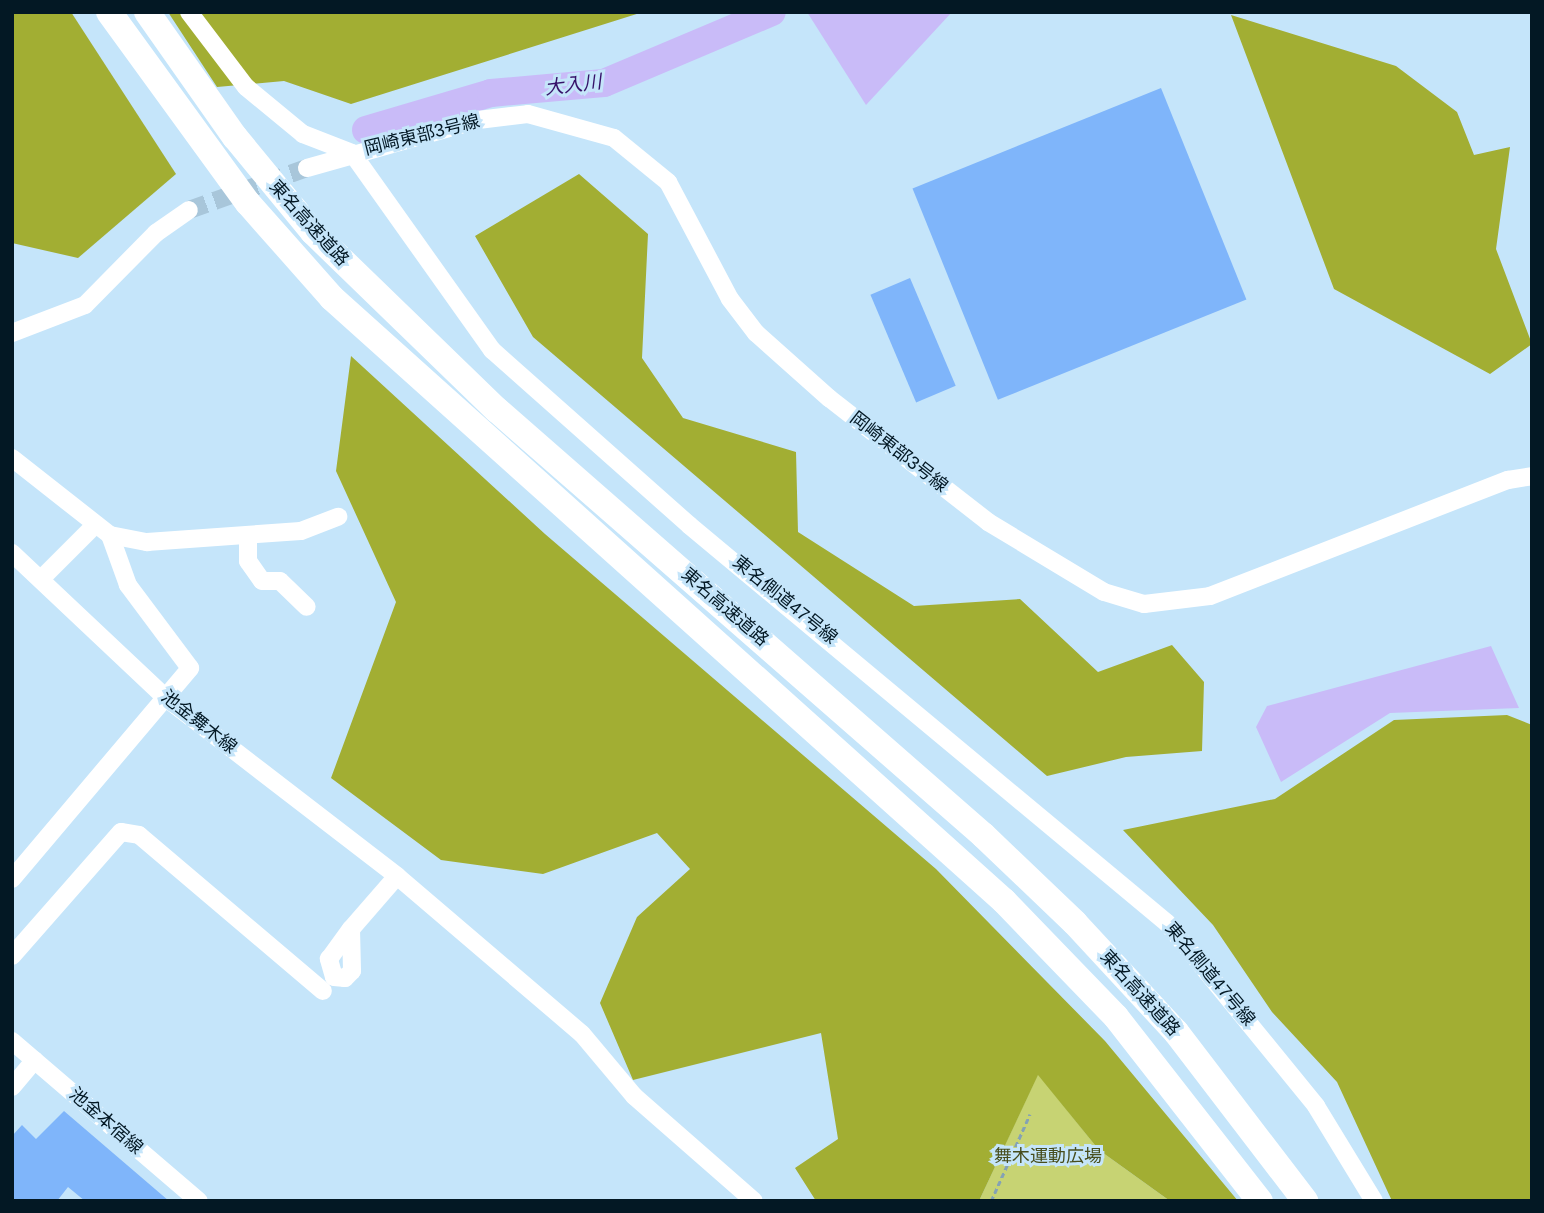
<!DOCTYPE html>
<html>
<head>
<meta charset="utf-8">
<style>
  body { margin:0 }
  #map { position:relative; width:1544px; height:1213px; overflow:hidden; background:#c5e5fa; font-family:Helvetica,"Noto Sans JP",sans-serif }
  div>[style] { position:absolute }
  [style*='--x'] { left:calc(var(--x)*1px); top:calc(var(--y)*1px); width:calc(var(--w)*1px); rotate:calc(var(--a)*1deg) }
  .green>* { inset:0; background:#c7d373 }
  .forest>* { inset:0; background:#a2ae33 }
  .water>* { inset:0; background:#c9bbf8 }
  .river>* { height:28px; margin:-14px; padding:0 14px; transform-origin:14px; border-radius:14px; background:#c9bbf8 }
  .building>* { inset:0; background:#7fb5fa; transform-origin:0 0 }
  .minor-tunnel>* { height:18px; margin-top:-9px; transform-origin:0; background:repeating-linear-gradient(90deg,#a8c6da 0 18px,transparent 0 27px) }
  .path>* { height:2.5px; margin-top:-1.25px; transform-origin:0; background:repeating-linear-gradient(90deg,#85a2b4 0 5px,transparent 0 8.5px) }
  .minor>* { height:18px; margin:-9px; padding:0 9px; transform-origin:9px; border-radius:9px; background:#fff }
  .highway>* { height:26px; margin:-13px; padding:0 13px; transform-origin:13px; border-radius:13px; background:#fff }
  span { translate:-50% -50%; white-space:nowrap; text-align:center; line-height:1.15; -webkit-text-stroke:6px #c5e5fa; paint-order:stroke }
  .street-label { font-size:18px; color:#031824 }
  .park-label { font-size:18px; color:#474d1d }
  .water-label { font-size:19px; color:#361269; font-style:italic }
  .frame { position:absolute; inset:0; border:14px solid #031824; pointer-events:none }
</style>
</head>
<body>
<div id="map">
  <div class="green">
    <div style="clip-path:polygon(1038px 1074px,1099px 1150px,1170px 1201px,979px 1201px)"></div>
  </div>
  <div class="forest">
    <div style="clip-path:polygon(12px 12px,71px 12px,176px 174px,78px 258px,12px 243px)"></div>
    <div style="clip-path:polygon(168px 12px,643px 12px,351px 104px,284px 81px,217px 87px)"></div>
    <div style="clip-path:polygon(1231px 15px,1396px 66px,1457px 112px,1474px 155px,1510px 147px,1496px 249px,1532px 344px,1490px 374px,1334px 289px)"></div>
    <div style="clip-path:polygon(579px 174px,648px 234px,642px 358px,683px 418px,796px 452px,798px 532px,914px 606px,1020px 599px,1098px 672px,1172px 645px,1204px 682px,1202px 751px,1126px 757px,1047px 776px,533px 337px,475px 236px)"></div>
    <div style="clip-path:polygon(351px 356px,545px 534px,936px 869px,1105px 1041px,1238px 1201px,1170px 1201px,1099px 1150px,1038px 1075px,979px 1201px,816px 1201px,795px 1168px,838px 1139px,821px 1033px,633px 1080px,600px 1003px,637px 917px,690px 869px,657px 833px,543px 874px,441px 860px,331px 778px,396px 602px,336px 471px)"></div>
    <div style="clip-path:polygon(1507px 715px,1532px 725px,1532px 1201px,1392px 1201px,1337px 1082px,1272px 1012px,1213px 925px,1123px 830px,1275px 799px,1394px 720px)"></div>
  </div>
  <div class="water">
    <div style="clip-path:polygon(807px 12px,952px 12px,866px 105px)"></div>
    <div style="clip-path:polygon(1491px 646px,1519px 708px,1390px 713px,1281px 782px,1256px 727px,1267px 706px)"></div>
  </div>
  <div class="river">
    <div style="--x:366;--y:130;--w:130;--a:-16.5"></div>
    <div style="--x:491;--y:93;--w:113;--a:-5.1"></div>
    <div style="--x:604;--y:83;--w:182;--a:-22.9"></div>
  </div>
  <div class="building">
    <div style="left:1161px;top:88px;width:228px;height:268px;rotate:68deg"></div>
    <div style="left:910px;top:278px;width:117px;height:43px;rotate:67deg"></div>
    <div style="clip-path:polygon(64px 1111px,169px 1201px,85px 1201px,68px 1187px,57px 1201px,12px 1201px,12px 1136px,22px 1125px,36px 1139px)"></div>
  </div>
  <div class="minor-tunnel">
    <div style="--x:189;--y:210;--w:125;--a:-19.6"></div>
  </div>
  <div class="path">
    <div style="--x:991;--y:1201;--w:95;--a:-65.9"></div>
  </div>
  <div class="minor">
    <div style="--x:189;--y:12;--w:94;--a:52.8"></div>
    <div style="--x:246;--y:87;--w:74;--a:39.5"></div>
    <div style="--x:303;--y:134;--w:53;--a:21.2"></div>
    <div style="--x:352;--y:153;--w:242;--a:54.6"></div>
    <div style="--x:492;--y:350;--w:264;--a:41.6"></div>
    <div style="--x:689;--y:525;--w:622;--a:39.78"></div>
    <div style="--x:1167;--y:923;--w:236;--a:50.8"></div>
    <div style="--x:1316;--y:1106;--w:111;--a:58.6"></div>
    <div style="--x:307;--y:168;--w:178;--a:-15.7"></div>
    <div style="--x:478;--y:120;--w:50;--a:-6.8"></div>
    <div style="--x:528;--y:114;--w:89;--a:15.6"></div>
    <div style="--x:614;--y:138;--w:70;--a:39.2"></div>
    <div style="--x:668;--y:182;--w:132;--a:62.1"></div>
    <div style="--x:730;--y:299;--w:43;--a:52.6"></div>
    <div style="--x:756;--y:333;--w:98;--a:41.7"></div>
    <div style="--x:829;--y:398;--w:202;--a:37.9"></div>
    <div style="--x:988;--y:522;--w:135;--a:31.1"></div>
    <div style="--x:1104;--y:592;--w:42;--a:16.7"></div>
    <div style="--x:1144;--y:604;--w:66;--a:-6.9"></div>
    <div style="--x:1210;--y:596;--w:320;--a:-21.3"></div>
    <div style="--x:1508;--y:480;--w:24;--a:-9"></div>
    <div style="--x:12;--y:333;--w:78;--a:-21"></div>
    <div style="--x:85;--y:305;--w:101;--a:-45.4"></div>
    <div style="--x:156;--y:233;--w:40;--a:-34.9"></div>
    <div style="--x:12;--y:458;--w:125;--a:38.2"></div>
    <div style="--x:110;--y:535;--w:38;--a:11"></div>
    <div style="--x:147;--y:542;--w:154;--a:-4.1"></div>
    <div style="--x:301;--y:531;--w:40;--a:-21"></div>
    <div style="--x:248;--y:535;--w:26;--a:90"></div>
    <div style="--x:248;--y:561;--w:24;--a:55"></div>
    <div style="--x:262;--y:581;--w:18;--a:0"></div>
    <div style="--x:280;--y:581;--w:37;--a:44"></div>
    <div style="--x:12;--y:553;--w:212;--a:43.3"></div>
    <div style="--x:166;--y:698;--w:292;--a:37.6"></div>
    <div style="--x:397;--y:876;--w:243;--a:40.5"></div>
    <div style="--x:582;--y:1034;--w:81;--a:50"></div>
    <div style="--x:634;--y:1096;--w:159;--a:41.2"></div>
    <div style="--x:42;--y:578;--w:76;--a:-45"></div>
    <div style="--x:12;--y:879;--w:276;--a:-49.8"></div>
    <div style="--x:190;--y:668;--w:104;--a:-126.8"></div>
    <div style="--x:128;--y:585;--w:53;--a:-109.8"></div>
    <div style="--x:351;--y:929;--w:42;--a:88.6"></div>
    <div style="--x:352;--y:971;--w:10;--a:135"></div>
    <div style="--x:345;--y:978;--w:11;--a:-175"></div>
    <div style="--x:334;--y:977;--w:19;--a:-106"></div>
    <div style="--x:329;--y:959;--w:37;--a:-54"></div>
    <div style="--x:351;--y:929;--w:70;--a:-49"></div>
    <div style="--x:12;--y:956;--w:165;--a:-48.7"></div>
    <div style="--x:121;--y:832;--w:18;--a:9"></div>
    <div style="--x:139;--y:835;--w:241;--a:40.3"></div>
    <div style="--x:12;--y:1041;--w:246;--a:40.6"></div>
    <div style="--x:12;--y:1087;--w:35;--a:-50"></div>
  </div>
  <div class="highway">
    <div style="--x:109;--y:12;--w:236;--a:54"></div>
    <div style="--x:248;--y:203;--w:127;--a:48.5"></div>
    <div style="--x:332;--y:298;--w:903;--a:41.9"></div>
    <div style="--x:1004;--y:901;--w:161;--a:46"></div>
    <div style="--x:1116;--y:1017;--w:234;--a:52"></div>
    <div style="--x:147;--y:12;--w:153;--a:54.9"></div>
    <div style="--x:235;--y:137;--w:123;--a:50.6"></div>
    <div style="--x:313;--y:232;--w:256;--a:44.1"></div>
    <div style="--x:497;--y:410;--w:646;--a:41.17"></div>
    <div style="--x:983;--y:835;--w:127;--a:43.7"></div>
    <div style="--x:1075;--y:923;--w:149;--a:47.2"></div>
    <div style="--x:1176;--y:1032;--w:213;--a:52.6"></div>
  </div>
  <div class="street-label">
    <span style="left:422px;top:135px;rotate:-14deg">岡崎東部3号線</span>
    <span style="left:309px;top:223px;rotate:48deg">東名高速道路</span>
    <span style="left:899px;top:452px;rotate:38deg">岡崎東部3号線</span>
    <span style="left:785px;top:600px;rotate:39deg">東名側道47号線</span>
    <span style="left:725px;top:607px;rotate:41deg">東名高速道路</span>
    <span style="left:199px;top:722px;rotate:38deg">池金舞木線</span>
    <span style="left:1210px;top:974px;rotate:50deg">東名側道47号線</span>
    <span style="left:1140px;top:993px;rotate:48deg">東名高速道路</span>
    <span style="left:106px;top:1121px;rotate:41deg">池金本宿線</span>
  </div>
  <div class="park-label">
    <span style="left:1048px;top:1156px">舞木運動広場</span>
  </div>
  <div class="water-label">
    <span style="left:573px;top:85px;rotate:-7deg">大入川</span>
  </div>
  <div class="frame"></div>
</div>
</body>
</html>
